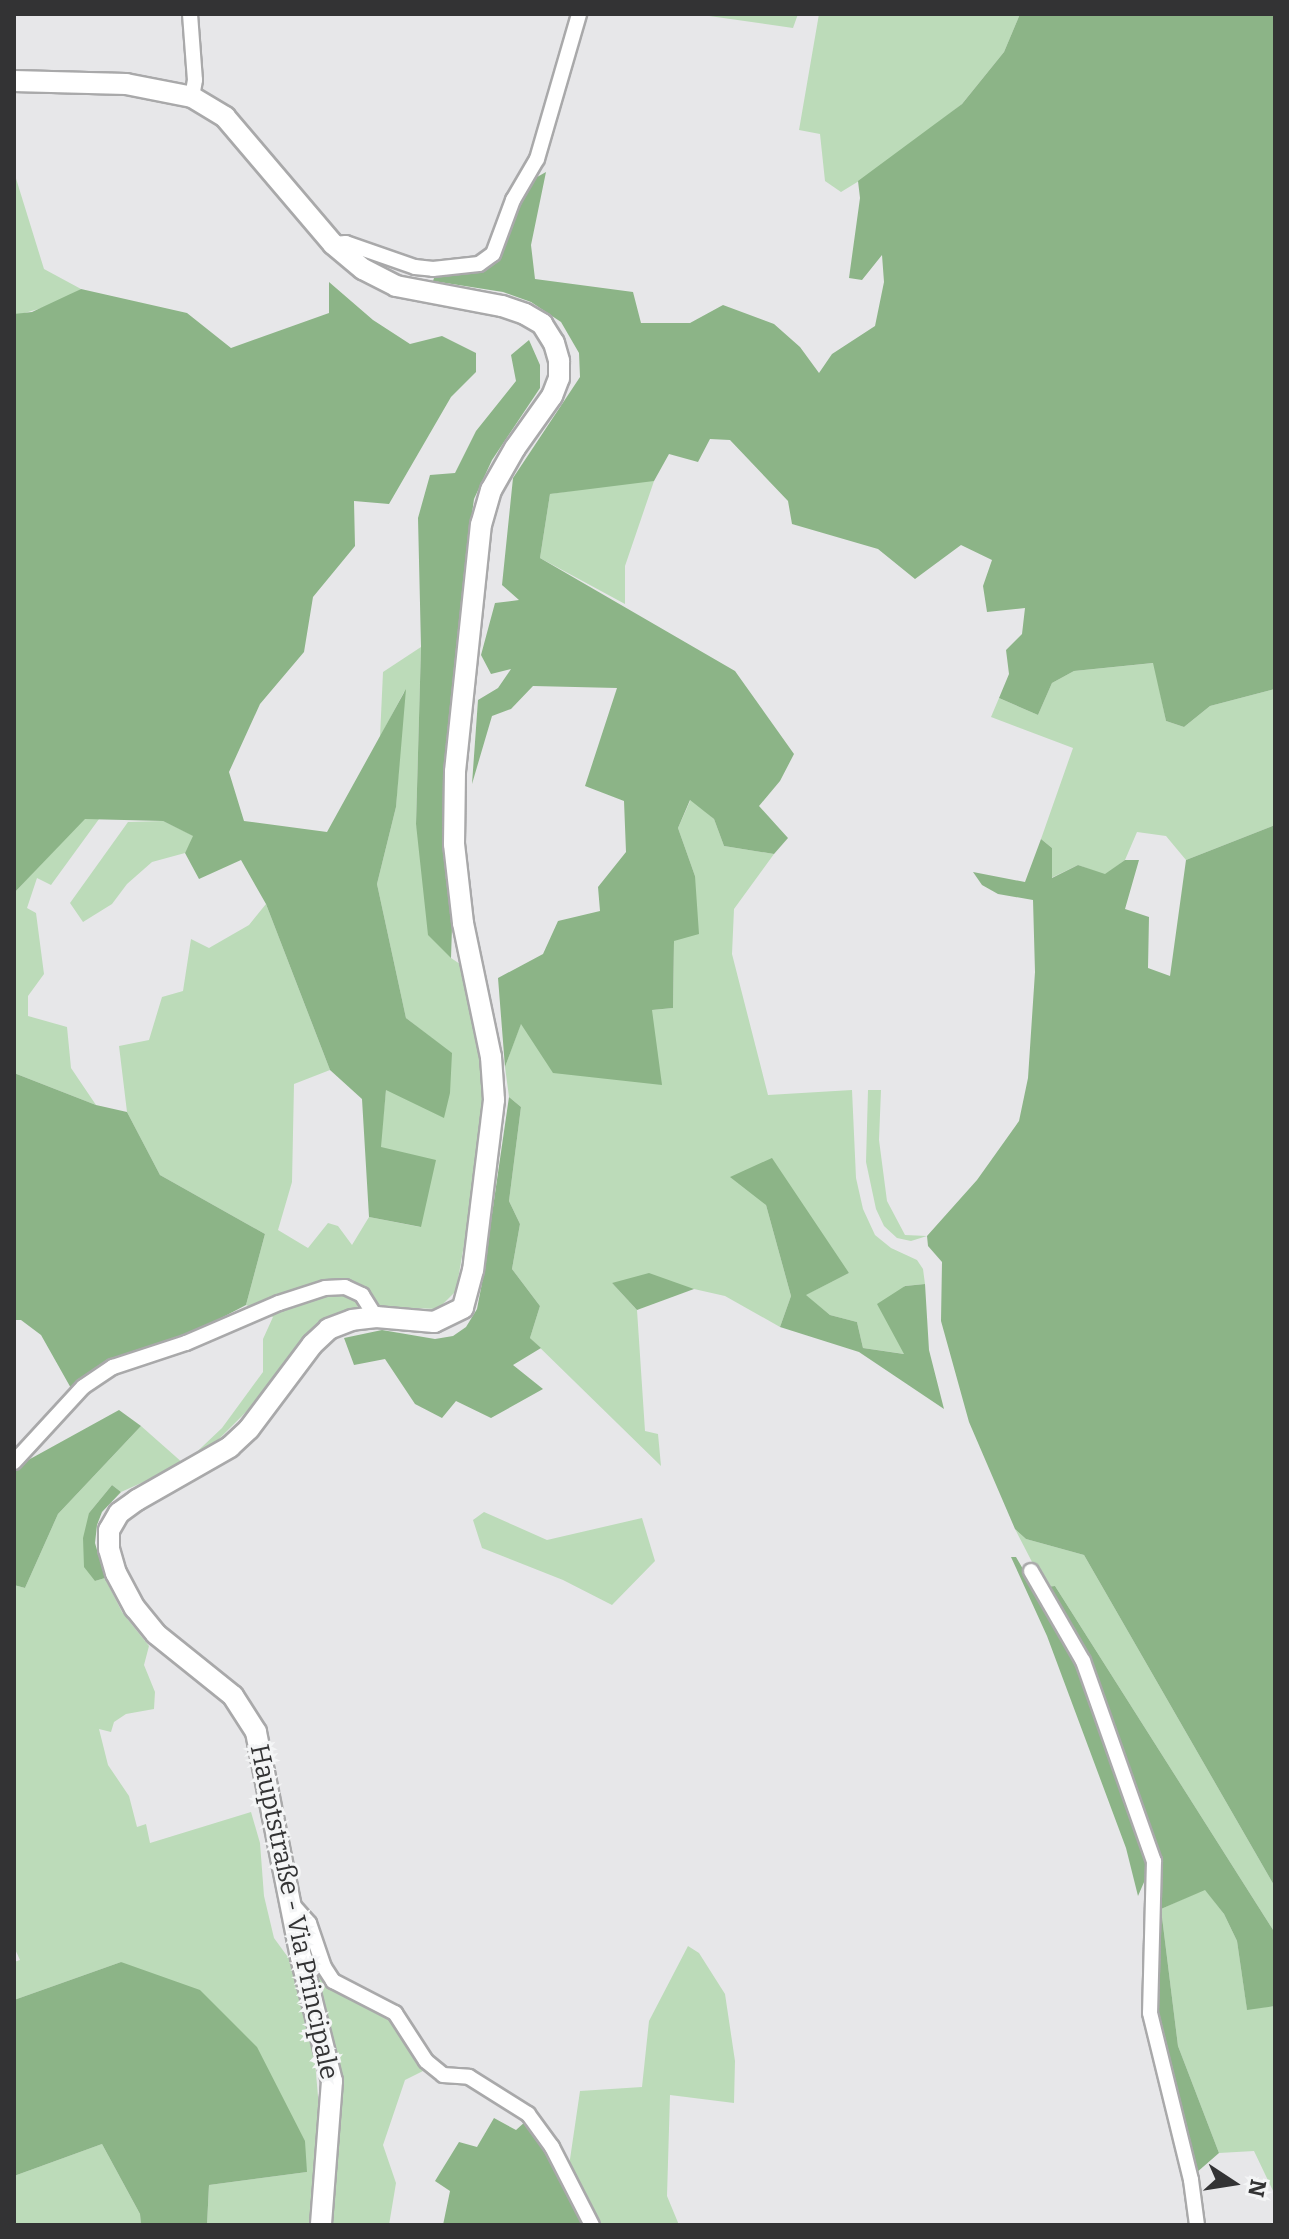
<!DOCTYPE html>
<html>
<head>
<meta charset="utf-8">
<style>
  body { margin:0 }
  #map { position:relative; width:1289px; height:2239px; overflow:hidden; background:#e7e7e9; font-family:Bitter,serif }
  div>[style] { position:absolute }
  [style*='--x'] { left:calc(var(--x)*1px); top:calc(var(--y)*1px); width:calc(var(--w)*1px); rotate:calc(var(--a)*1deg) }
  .green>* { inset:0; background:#bcdbb9 }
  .forest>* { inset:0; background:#8cb487 }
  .roads { filter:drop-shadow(2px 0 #a9a9aa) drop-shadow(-2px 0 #a9a9aa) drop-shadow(0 2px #a9a9aa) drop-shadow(0 -2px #a9a9aa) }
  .street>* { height:14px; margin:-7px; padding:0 7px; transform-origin:7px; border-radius:7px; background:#fff }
  .secondary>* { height:20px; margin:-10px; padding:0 10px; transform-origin:10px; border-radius:10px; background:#fff }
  span { translate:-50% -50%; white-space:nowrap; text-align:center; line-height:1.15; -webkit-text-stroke:6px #f4f5f6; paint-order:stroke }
  .street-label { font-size:26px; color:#333334 }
  .frame { position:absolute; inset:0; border:16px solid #333334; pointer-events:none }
  .north { position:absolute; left:1193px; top:2143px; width:80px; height:80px; -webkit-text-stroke:6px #f4f5f6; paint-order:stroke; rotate:102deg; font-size:22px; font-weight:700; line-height:32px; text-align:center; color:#333334 }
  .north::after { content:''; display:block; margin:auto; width:28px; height:36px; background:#333334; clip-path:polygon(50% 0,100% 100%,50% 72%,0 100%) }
</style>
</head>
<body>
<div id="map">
  <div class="green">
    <div style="clip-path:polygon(695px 14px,798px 14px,793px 28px)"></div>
    <div style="clip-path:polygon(819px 14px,1020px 14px,1004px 52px,962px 104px,877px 170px,841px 192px,825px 181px,820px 134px,799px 130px)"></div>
    <div style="clip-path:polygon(14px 172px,44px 269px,81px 289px,49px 306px,21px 314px,14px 314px)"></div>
    <div style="clip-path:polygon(636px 481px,654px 481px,625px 566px,625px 604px,540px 558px,550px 494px)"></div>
    <div style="clip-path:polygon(421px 647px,416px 824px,451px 958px,460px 964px,468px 992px,481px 1053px,485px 1097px,474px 1187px,456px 1291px,438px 1309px,359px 1306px,315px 1325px,256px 1402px,205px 1453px,184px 1464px,121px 1492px,112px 1485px,89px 1513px,95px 1581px,105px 1578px,122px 1612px,149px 1646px,144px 1665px,155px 1692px,154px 1709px,126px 1714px,114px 1722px,111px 1732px,99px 1729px,108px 1765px,129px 1796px,137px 1827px,146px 1824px,150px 1843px,251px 1812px,260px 1843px,264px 1896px,274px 1938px,290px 1960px,313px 2038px,320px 2120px,311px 2225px,207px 2225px,209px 2185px,307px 2172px,121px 1962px,14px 2000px,14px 1962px,20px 1960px,14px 1947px,14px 1585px,25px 1588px,58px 1514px,141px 1426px,184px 1464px,222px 1428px,263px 1372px,263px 1339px,273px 1317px,246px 1305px,265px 1234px,160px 1175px,127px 1112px,119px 1046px,149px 1040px,162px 997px,183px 991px,191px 939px,209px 948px,249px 925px,266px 904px,330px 1070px,294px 1084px,292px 1182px,278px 1230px,308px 1248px,328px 1223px,338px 1226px,352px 1245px,369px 1217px,420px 1227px,380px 1147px,386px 1090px,452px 1054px,406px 1018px,377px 884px,396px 807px,404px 692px,380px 737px,383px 672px)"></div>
    <div style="clip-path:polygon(1154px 663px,1166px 721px,1184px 727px,1210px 706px,1275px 689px,1275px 825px,1186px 860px,1166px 836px,1137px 832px,1125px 860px,1105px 875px,1078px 865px,1051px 878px,1052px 848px,1041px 839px,1073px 748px,991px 717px,999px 698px,1038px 715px,1052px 683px,1074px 671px)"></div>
    <div style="clip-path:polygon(691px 799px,714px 819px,724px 846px,774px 854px,734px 909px,732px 954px,768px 1095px,852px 1090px,856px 1178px,863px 1209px,875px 1235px,891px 1248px,917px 1260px,923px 1269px,925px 1284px,904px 1286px,905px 1354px,863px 1348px,857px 1322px,830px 1315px,805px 1295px,849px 1273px,731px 1176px,766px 1205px,791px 1296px,780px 1327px,725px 1296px,694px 1289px,612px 1283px,637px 1310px,645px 1431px,658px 1434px,661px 1466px,530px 1338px,540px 1306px,512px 1269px,520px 1224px,509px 1201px,521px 1107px,509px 1097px,505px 1067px,521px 1023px,673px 1008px,674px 941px,695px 876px,678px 828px)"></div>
    <div style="clip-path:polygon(84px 819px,99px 819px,51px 885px,37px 878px,27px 908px,36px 913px,44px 974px,28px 996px,28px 1016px,67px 1027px,71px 1068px,96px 1105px,14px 1073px,14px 893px)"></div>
    <div style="clip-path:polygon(163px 821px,194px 836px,185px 853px,152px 862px,127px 884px,112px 904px,83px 922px,70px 903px,128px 822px)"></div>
    <div style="clip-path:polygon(868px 1090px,881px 1090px,879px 1140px,887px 1201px,905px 1235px,927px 1236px,911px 1241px,897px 1238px,884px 1226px,876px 1209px,866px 1162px)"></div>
    <div style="clip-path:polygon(484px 1512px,547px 1540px,642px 1518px,655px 1561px,612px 1605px,563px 1580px,482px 1548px,473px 1520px)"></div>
    <div style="clip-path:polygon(1015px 1529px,1026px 1539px,1084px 1555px,1275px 1887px,1275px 1933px,1055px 1586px,1045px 1587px)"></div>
    <div style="clip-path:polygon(1205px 1889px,1224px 1914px,1237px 1941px,1247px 2009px,1275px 2006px,1275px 2195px,1254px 2151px,1219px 2153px,1178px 2046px,1161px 1909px)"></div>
    <div style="clip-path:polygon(688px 1946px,699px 1953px,725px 1994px,735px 2061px,734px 2103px,670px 2095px,667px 2196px,679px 2225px,598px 2225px,569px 2166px,580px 2091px,642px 2087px,649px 2021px)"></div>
    <div style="clip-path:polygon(318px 1976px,333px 1990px,390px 2018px,425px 2070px,405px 2080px,383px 2145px,396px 2183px,389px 2225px,331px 2225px,341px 2083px,340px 2064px)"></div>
    <div style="clip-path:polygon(102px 2144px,140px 2214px,141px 2225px,14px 2225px,14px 2176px)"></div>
  </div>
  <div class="forest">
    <div style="clip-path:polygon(1020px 14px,1275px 14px,1275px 689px,1210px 706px,1184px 727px,1166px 721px,1153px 663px,1074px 671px,1052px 683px,1038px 715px,999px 698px,1009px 674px,1006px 650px,1022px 634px,1025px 608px,987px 612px,983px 586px,992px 560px,961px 545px,915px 579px,878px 549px,792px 524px,788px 501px,730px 440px,710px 439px,698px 462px,669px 454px,654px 481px,550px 494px,540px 558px,735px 671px,794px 754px,780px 781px,759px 806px,788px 838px,774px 854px,724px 846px,714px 819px,690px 800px,678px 828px,695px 876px,699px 934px,674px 941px,673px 1008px,652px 1010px,662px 1085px,553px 1073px,521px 1024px,505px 1067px,498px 978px,543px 954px,558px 921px,600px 911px,598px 887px,626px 852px,624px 801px,585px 786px,617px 688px,533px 686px,511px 709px,492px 716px,472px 784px,478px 700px,498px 688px,511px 669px,491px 674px,481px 655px,495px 603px,519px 600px,502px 585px,513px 478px,580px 377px,579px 353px,561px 322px,531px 302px,503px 292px,433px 281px,435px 275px,484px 269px,503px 251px,517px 204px,530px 181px,546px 172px,531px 245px,535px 279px,633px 292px,641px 323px,690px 323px,723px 305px,774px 324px,800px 347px,819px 373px,832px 354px,875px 326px,884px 282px,882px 255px,862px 280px,849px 278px,860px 198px,858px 181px,962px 104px,1004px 52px)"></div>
    <div style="clip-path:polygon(329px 282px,373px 320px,410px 344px,442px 336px,476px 353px,476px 372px,451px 397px,389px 504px,354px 501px,355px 546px,313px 597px,304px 652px,260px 704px,229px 772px,244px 821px,327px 832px,406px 689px,396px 807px,377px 884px,406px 1018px,452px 1053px,450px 1093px,444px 1118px,386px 1090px,381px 1147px,436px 1160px,421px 1227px,369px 1217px,362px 1099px,330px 1070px,266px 904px,241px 860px,199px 879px,185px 853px,193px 836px,163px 821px,85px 819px,14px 893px,14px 314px,32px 312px,81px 289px,187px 313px,231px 348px,329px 313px)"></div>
    <div style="clip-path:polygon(529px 340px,540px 365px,540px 388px,492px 460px,474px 499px,469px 536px,444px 837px,452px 927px,451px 958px,428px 935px,416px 824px,421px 647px,418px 518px,430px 475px,455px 473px,476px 431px,516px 381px,511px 355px)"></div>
    <div style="clip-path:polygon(1275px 825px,1275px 1887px,1084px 1555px,1026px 1539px,1015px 1529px,969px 1422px,941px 1321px,942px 1262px,928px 1246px,927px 1236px,977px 1180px,1019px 1121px,1028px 1078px,1035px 972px,1033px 900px,998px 894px,982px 885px,973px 872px,1025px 882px,1041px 839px,1052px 848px,1052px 878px,1078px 865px,1105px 874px,1125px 860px,1139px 860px,1125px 909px,1149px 917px,1148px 968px,1170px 976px,1186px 860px)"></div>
    <div style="clip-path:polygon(14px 1073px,96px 1105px,127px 1112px,160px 1175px,265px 1234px,246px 1305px,185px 1337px,105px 1363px,72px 1390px,41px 1335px,21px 1320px,14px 1320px)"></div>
    <div style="clip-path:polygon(509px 1097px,521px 1107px,509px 1201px,520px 1224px,512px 1269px,540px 1306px,530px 1338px,541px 1348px,513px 1365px,543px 1389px,491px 1418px,456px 1401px,442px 1418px,415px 1404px,385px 1359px,354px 1365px,344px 1338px,382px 1330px,435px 1339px,453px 1336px,466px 1327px,477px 1309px,482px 1283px)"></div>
    <div style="clip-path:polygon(772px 1158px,849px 1273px,806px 1295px,830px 1315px,857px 1322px,863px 1348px,904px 1354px,877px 1304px,905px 1286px,925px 1284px,929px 1350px,944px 1409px,859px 1352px,780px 1327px,791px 1296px,766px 1205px,730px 1177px)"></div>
    <div style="clip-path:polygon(649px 1273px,694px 1289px,637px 1310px,612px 1283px)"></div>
    <div style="clip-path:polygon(119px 1410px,141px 1426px,58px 1514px,25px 1588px,14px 1585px,14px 1472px,21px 1464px)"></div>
    <div style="clip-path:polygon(112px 1485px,121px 1492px,102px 1512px,97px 1525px,95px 1543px,105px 1578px,95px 1581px,84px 1567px,83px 1538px,89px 1513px)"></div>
    <div style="clip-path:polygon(1011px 1557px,1016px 1557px,1075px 1659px,1142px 1839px,1148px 1873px,1138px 1896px,1126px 1848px,1047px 1636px)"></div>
    <div style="clip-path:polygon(1055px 1586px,1275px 1933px,1275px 2006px,1247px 2010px,1237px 1941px,1224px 1914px,1205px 1890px,1161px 1909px,1178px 2046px,1219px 2153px,1196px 2173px,1157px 2009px,1159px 1859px,1139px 1797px,1045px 1587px)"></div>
    <div style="clip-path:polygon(121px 1962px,200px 1990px,257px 2047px,305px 2141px,307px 2172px,209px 2185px,207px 2225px,141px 2225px,140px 2214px,102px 2144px,14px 2176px,14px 2000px)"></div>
    <div style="clip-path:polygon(494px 2118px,516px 2130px,526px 2121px,549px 2150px,584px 2225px,443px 2225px,450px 2191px,435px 2181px,459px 2142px,477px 2147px)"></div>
  </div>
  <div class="roads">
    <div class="street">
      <div style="--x:190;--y:14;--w:66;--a:85.7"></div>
      <div style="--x:195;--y:80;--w:17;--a:100"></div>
      <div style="--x:333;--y:244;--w:13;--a:-4"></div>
      <div style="--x:346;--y:243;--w:73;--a:19.2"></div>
      <div style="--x:415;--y:267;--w:18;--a:6"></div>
      <div style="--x:433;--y:269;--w:46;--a:-6.2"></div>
      <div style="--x:479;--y:264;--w:17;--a:-36"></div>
      <div style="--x:493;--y:254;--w:58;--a:-69.7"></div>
      <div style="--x:513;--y:200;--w:48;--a:-59.7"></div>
      <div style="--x:537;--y:159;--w:151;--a:-73.8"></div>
      <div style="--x:14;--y:1462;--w:102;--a:-47.4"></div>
      <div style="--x:83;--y:1387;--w:36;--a:-34"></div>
      <div style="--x:113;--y:1367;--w:77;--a:-18.2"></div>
      <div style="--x:186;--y:1343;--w:101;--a:-23.3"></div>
      <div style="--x:279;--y:1303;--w:48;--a:-18.1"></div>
      <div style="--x:325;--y:1288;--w:20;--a:-3"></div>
      <div style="--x:345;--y:1287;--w:19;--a:25"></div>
      <div style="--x:362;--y:1295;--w:26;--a:58"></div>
      <div style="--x:1031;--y:1571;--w:104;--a:60"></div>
      <div style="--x:1083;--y:1661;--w:212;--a:70.5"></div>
      <div style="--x:1154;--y:1861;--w:152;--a:91.5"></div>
      <div style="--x:1150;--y:2013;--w:172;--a:76.2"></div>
      <div style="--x:1191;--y:2180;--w:45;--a:82.4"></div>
      <div style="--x:291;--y:1903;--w:27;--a:48"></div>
      <div style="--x:309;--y:1923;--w:46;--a:71.2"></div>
      <div style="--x:324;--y:1967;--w:17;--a:57"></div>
      <div style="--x:333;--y:1981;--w:70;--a:27.3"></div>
      <div style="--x:395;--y:2013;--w:57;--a:57.1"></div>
      <div style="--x:426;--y:2061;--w:22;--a:39"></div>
      <div style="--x:443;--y:2075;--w:26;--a:4"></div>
      <div style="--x:469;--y:2077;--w:70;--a:32.1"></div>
      <div style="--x:528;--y:2114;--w:41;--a:54"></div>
      <div style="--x:552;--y:2147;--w:88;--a:62.9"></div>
    </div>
    <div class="secondary">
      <div style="--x:14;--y:81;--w:112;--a:1.5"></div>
      <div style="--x:126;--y:84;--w:67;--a:11.1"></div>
      <div style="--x:192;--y:97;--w:39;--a:31"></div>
      <div style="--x:225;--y:117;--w:167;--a:49.6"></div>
      <div style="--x:333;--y:244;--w:39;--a:40"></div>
      <div style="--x:363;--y:269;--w:37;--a:27"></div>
      <div style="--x:396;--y:286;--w:108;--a:10.7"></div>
      <div style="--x:502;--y:306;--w:24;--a:19"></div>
      <div style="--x:525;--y:314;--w:20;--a:30"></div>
      <div style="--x:542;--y:324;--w:22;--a:58"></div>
      <div style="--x:554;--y:343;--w:19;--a:74"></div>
      <div style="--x:559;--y:361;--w:17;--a:90"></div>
      <div style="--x:559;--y:378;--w:19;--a:111"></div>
      <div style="--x:552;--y:396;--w:64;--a:125.4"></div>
      <div style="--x:515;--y:448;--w:48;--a:119.7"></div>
      <div style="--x:491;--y:490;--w:35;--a:106"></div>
      <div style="--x:481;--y:524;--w:249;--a:96"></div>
      <div style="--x:455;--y:772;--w:72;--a:90.8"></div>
      <div style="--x:454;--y:844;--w:80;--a:83.5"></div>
      <div style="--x:463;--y:923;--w:137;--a:78.2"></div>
      <div style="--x:491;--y:1057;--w:43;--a:86"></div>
      <div style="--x:494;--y:1100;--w:171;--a:97"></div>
      <div style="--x:473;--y:1270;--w:39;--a:105"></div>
      <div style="--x:463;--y:1308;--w:32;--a:154"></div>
      <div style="--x:434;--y:1322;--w:58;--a:-175.1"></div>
      <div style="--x:376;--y:1317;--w:24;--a:173"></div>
      <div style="--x:352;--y:1320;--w:25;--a:159"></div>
      <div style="--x:329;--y:1329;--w:23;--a:137"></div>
      <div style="--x:312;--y:1345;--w:105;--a:126.9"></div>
      <div style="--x:249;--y:1429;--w:26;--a:137"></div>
      <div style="--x:230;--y:1447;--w:107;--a:150.3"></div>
      <div style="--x:137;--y:1500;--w:22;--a:144"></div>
      <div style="--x:119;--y:1513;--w:20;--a:120"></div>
      <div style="--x:109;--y:1530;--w:19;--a:90"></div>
      <div style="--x:109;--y:1549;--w:25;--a:74"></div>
      <div style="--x:116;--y:1573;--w:40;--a:62"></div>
      <div style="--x:135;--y:1608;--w:33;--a:51"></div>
      <div style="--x:156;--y:1634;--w:99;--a:38.8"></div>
      <div style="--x:233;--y:1696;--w:43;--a:57.4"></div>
      <div style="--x:256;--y:1732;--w:229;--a:78.7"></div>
      <div style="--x:301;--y:1957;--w:128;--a:76"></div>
      <div style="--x:332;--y:2081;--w:144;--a:94.4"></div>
    </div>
  </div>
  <div class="street-label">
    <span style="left:294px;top:1912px;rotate:78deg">Hauptstraße - Via Principale</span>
  </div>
  <div class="frame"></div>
  <div class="north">N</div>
</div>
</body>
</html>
